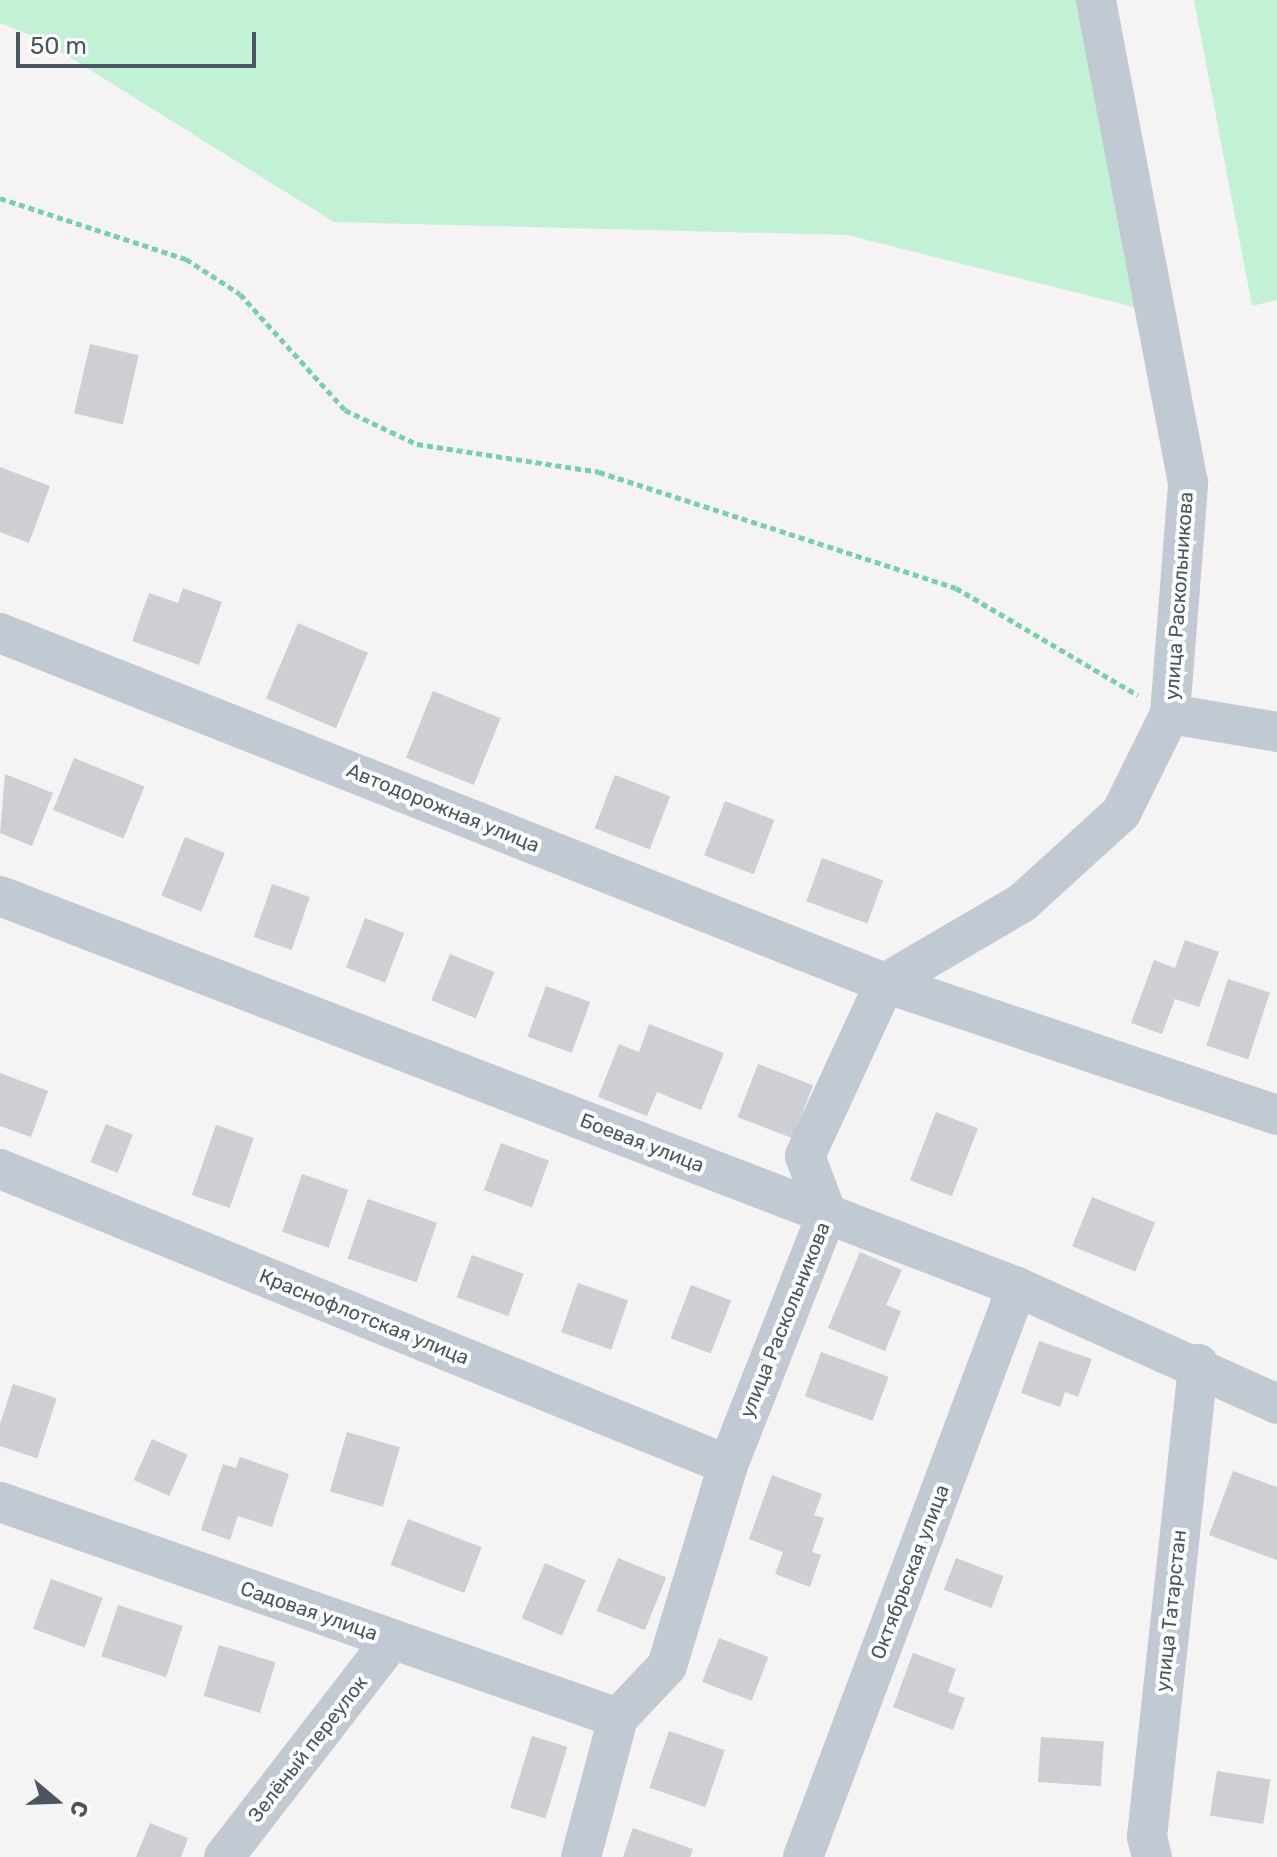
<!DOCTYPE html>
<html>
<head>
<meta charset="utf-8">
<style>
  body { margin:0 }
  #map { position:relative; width:1277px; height:1857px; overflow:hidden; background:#f5f3f3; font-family:Rubik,sans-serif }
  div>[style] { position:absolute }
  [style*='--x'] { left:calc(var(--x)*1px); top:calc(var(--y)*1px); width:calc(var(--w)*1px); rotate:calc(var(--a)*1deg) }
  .green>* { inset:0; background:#c3f1d5 }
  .building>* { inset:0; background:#cdcfd5; transform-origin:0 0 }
  .path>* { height:5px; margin-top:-2.5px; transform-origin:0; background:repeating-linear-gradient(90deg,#7ad0a6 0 6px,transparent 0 10px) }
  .minor>* { height:40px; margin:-20px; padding:0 20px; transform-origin:20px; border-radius:20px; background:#c1cad2 }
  span { translate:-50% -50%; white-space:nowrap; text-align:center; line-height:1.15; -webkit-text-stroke:8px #fff; paint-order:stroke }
  .street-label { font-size:20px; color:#4a5661 }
  .north { position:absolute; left:16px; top:1761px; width:80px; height:80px; -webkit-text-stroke:6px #fff; paint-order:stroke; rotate:109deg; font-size:22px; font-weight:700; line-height:32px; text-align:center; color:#4a5661 }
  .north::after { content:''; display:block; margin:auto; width:28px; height:36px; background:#4a5661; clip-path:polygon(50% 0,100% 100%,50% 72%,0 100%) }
  .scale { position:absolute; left:16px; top:32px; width:240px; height:36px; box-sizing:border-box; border:4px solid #4a5661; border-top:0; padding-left:10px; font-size:24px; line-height:28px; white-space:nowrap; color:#4a5661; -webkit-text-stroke:6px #fff; paint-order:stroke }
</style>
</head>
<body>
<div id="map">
  <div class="green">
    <div style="clip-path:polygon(0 0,1084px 0,1142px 309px,847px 235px,334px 222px,42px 40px,0 23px)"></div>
    <div style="clip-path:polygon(1194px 0,1277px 0,1277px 300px,1252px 306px)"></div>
  </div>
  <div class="building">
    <div style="left:90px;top:344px;width:50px;height:71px;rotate:13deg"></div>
    <div style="clip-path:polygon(0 467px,50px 486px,29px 543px,0 532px)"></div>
    <div style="clip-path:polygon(183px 588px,222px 602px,199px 665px,132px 641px,149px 593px,178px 603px)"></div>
    <div style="left:298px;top:623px;width:76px;height:82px;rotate:23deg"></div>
    <div style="left:433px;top:691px;width:73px;height:72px;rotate:22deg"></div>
    <div style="left:74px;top:758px;width:76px;height:56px;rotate:22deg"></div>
    <div style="clip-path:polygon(5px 774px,53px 793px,32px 846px,0 833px)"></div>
    <div style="left:615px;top:775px;width:59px;height:57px;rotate:21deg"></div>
    <div style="left:725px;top:801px;width:53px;height:58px;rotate:21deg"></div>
    <div style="left:185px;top:837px;width:43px;height:63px;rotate:22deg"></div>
    <div style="left:822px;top:858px;width:65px;height:46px;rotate:20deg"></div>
    <div style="left:272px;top:884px;width:40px;height:56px;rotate:19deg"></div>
    <div style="left:365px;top:918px;width:42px;height:53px;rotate:21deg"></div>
    <div style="clip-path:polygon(1185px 940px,1219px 952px,1199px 1007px,1175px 999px,1162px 1034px,1131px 1023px,1154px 960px,1175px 968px)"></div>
    <div style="left:450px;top:954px;width:48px;height:50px;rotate:22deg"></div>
    <div style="left:1228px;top:979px;width:44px;height:70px;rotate:18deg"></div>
    <div style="left:546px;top:986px;width:47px;height:54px;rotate:20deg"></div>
    <div style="clip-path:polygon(649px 1024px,724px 1053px,701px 1110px,657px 1092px,647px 1116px,598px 1097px,619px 1044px,639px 1052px)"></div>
    <div style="left:758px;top:1064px;width:59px;height:57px;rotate:21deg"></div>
    <div style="clip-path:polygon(0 1073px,48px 1091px,31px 1137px,0 1126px)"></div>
    <div style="left:936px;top:1112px;width:45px;height:73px;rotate:21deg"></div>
    <div style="left:106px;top:1124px;width:29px;height:41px;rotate:22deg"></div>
    <div style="left:216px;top:1125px;width:40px;height:74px;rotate:19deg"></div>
    <div style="left:501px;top:1143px;width:51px;height:50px;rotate:20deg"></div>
    <div style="left:302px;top:1174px;width:49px;height:61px;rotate:19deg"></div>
    <div style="left:1092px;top:1197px;width:68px;height:53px;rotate:22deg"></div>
    <div style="left:368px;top:1199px;width:73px;height:63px;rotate:19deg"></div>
    <div style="clip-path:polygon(860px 1252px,902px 1270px,886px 1305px,901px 1311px,885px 1351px,828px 1328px)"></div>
    <div style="left:472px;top:1255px;width:55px;height:45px;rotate:20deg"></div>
    <div style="left:578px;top:1283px;width:53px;height:52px;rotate:19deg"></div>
    <div style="left:691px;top:1285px;width:43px;height:57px;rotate:21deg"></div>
    <div style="clip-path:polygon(1039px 1341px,1092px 1359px,1078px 1397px,1065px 1392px,1060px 1407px,1021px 1393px)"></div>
    <div style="left:821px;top:1352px;width:72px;height:47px;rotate:20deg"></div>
    <div style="left:13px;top:1384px;width:46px;height:63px;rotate:18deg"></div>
    <div style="left:347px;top:1432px;width:55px;height:62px;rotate:16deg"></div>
    <div style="left:152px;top:1439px;width:39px;height:45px;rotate:24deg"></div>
    <div style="clip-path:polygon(240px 1457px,289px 1474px,272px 1527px,238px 1516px,230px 1540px,201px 1530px,223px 1464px,236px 1468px)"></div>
    <div style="clip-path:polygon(1233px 1471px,1277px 1487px,1277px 1560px,1209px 1535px)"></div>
    <div style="clip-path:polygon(772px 1475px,822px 1494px,814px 1515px,824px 1518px,812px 1552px,821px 1555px,810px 1587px,775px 1574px,783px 1552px,749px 1539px)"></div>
    <div style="left:408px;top:1519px;width:79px;height:49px;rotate:21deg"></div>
    <div style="left:618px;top:1558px;width:52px;height:57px;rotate:22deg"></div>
    <div style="left:956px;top:1558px;width:51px;height:34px;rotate:21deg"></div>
    <div style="left:545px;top:1563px;width:44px;height:60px;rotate:23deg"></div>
    <div style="left:51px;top:1579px;width:55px;height:53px;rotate:20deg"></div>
    <div style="left:118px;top:1605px;width:68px;height:54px;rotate:18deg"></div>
    <div style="left:719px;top:1638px;width:53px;height:47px;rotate:21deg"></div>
    <div style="left:219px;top:1645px;width:59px;height:53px;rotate:17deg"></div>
    <div style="clip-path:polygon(913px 1653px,956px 1669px,948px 1692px,965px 1698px,953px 1730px,893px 1707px)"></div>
    <div style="left:669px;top:1731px;width:59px;height:60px;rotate:19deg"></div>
    <div style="left:532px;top:1736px;width:37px;height:75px;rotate:17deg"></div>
    <div style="left:1041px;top:1737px;width:63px;height:45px;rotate:4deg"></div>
    <div style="left:1217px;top:1771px;width:54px;height:45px;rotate:9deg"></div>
    <div style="clip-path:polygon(150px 1823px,188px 1838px,181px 1857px,136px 1857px)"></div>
    <div style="clip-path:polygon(633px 1828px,693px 1849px,690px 1857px,623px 1857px)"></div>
  </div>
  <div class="path">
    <div style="--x:0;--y:198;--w:196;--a:18.2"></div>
    <div style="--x:186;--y:259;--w:64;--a:32.9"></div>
    <div style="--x:240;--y:294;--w:156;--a:47.8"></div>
    <div style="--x:345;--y:410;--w:80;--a:25.3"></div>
    <div style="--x:417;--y:444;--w:184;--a:8.7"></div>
    <div style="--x:599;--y:472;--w:375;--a:18"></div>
    <div style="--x:956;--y:588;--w:211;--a:30.5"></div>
  </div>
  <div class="minor">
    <div style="--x:0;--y:633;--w:952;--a:21.58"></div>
    <div style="--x:885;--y:983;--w:414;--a:18.6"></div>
    <div style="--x:1170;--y:714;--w:109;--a:9.5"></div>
    <div style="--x:0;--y:896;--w:1090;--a:21.03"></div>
    <div style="--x:1017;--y:1287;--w:285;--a:24.2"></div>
    <div style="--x:0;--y:1169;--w:786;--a:22.13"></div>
    <div style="--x:0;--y:1502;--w:655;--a:19.27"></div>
    <div style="--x:224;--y:1857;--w:273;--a:-52.3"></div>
    <div style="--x:581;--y:1857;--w:144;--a:-75.1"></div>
    <div style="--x:618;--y:1718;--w:71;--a:-46.7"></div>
    <div style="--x:667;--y:1666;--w:210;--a:-73.1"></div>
    <div style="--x:728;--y:1465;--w:270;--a:-68.5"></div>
    <div style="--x:827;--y:1214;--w:62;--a:-110.8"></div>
    <div style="--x:805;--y:1156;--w:191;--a:-65.2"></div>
    <div style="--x:885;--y:983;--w:159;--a:-30.3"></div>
    <div style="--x:1022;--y:903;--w:134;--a:-42.3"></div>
    <div style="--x:1121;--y:813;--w:110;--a:-63.7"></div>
    <div style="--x:1170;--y:714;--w:232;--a:-85.5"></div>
    <div style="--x:1188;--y:483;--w:492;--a:-100.8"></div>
    <div style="--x:803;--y:1857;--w:609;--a:-69.42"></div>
    <div style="--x:1152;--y:1857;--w:21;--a:-104"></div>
    <div style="--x:1147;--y:1837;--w:476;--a:-83.8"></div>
  </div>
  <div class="street-label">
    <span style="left:1179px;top:596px;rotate:-86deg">улица Раскольникова</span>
    <span style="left:443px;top:808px;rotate:22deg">Автодорожная улица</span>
    <span style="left:642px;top:1143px;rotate:21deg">Боевая улица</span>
    <span style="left:364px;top:1317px;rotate:22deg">Краснофлотская улица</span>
    <span style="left:785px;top:1320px;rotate:-68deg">улица Раскольникова</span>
    <span style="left:910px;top:1572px;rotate:-69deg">Октябрьская улица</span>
    <span style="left:309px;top:1611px;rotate:19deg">Садовая улица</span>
    <span style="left:1171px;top:1611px;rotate:-84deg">улица Татарстан</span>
    <span style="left:308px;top:1749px;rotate:-52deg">Зелёный переулок</span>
  </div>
  <div class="north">С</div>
  <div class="scale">50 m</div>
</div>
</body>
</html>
